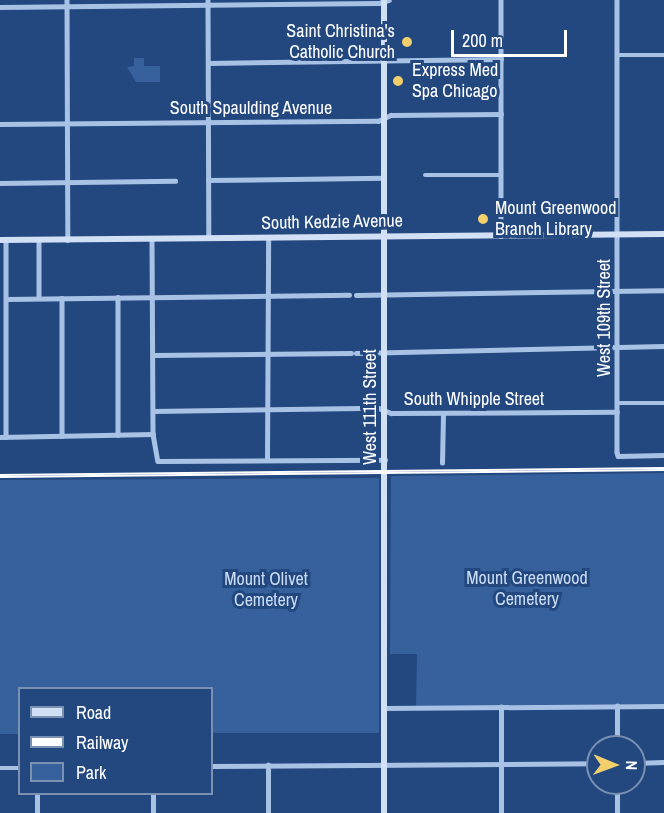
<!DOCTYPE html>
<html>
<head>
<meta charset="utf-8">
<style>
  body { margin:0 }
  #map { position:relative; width:664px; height:813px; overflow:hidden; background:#23487f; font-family:"Archivo Narrow",sans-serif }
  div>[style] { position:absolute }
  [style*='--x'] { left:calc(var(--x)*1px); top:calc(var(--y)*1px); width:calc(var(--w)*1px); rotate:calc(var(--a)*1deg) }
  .green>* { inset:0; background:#36619c }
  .minor>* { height:4.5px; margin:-2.25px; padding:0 2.25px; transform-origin:2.25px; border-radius:2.25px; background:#a8c2e6 }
  .secondary>* { height:6px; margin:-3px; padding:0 3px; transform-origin:3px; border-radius:3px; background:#d2e0f6 }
  .rail>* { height:4px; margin-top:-2px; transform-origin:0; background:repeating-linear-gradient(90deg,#23487f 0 4.5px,#fff 0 9px); box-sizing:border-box; border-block:2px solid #fff }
  .dots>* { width:16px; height:16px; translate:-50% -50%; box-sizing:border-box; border:3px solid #23487f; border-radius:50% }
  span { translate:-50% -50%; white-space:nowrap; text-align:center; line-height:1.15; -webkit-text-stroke:6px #23487f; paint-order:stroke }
  .poi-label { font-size:18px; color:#fff }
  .right { translate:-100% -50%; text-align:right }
  .left { translate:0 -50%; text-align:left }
  .street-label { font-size:18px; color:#fff }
  .park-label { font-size:18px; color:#cbddf5 }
  .legend { position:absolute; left:18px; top:687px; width:195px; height:108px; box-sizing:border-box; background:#23487f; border:2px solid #7b91b2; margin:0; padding:8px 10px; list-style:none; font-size:18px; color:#fff }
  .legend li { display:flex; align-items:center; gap:12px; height:30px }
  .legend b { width:30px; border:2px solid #7b91b2 }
  .north { position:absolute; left:586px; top:735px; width:60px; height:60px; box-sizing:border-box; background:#23487f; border:2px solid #7b91b2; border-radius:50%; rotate:91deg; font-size:16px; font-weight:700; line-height:24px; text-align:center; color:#fff }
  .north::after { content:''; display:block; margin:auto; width:21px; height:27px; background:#f2cf6b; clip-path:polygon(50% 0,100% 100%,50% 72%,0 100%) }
  .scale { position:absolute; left:451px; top:30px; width:116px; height:27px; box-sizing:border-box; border:3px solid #fff; border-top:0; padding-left:8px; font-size:18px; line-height:21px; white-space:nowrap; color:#fff; -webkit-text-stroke:4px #23487f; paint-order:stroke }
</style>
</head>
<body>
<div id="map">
  <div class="green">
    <div style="clip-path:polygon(134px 58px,144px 58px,144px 66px,160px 66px,160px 82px,136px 82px,127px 67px,134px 66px)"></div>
    <div style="clip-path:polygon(664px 473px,664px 704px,416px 706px,417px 654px,390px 654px,391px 476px)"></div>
    <div style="clip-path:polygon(379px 478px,379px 733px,212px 733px,212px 688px,20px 688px,19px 734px,0 734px,0 480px)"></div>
  </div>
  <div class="minor">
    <div style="--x:67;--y:0;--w:240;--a:89.8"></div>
    <div style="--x:208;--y:0;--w:238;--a:89.8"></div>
    <div style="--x:501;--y:0;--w:236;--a:90"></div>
    <div style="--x:617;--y:0;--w:452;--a:90"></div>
    <div style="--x:617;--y:452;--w:4;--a:76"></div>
    <div style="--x:618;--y:456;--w:46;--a:-1.2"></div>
    <div style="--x:0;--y:7;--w:379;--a:-0.6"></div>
    <div style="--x:379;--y:3;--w:10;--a:-17"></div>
    <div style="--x:618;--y:55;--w:46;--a:0"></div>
    <div style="--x:208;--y:63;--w:293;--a:-0.8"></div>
    <div style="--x:0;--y:124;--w:378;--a:-0.5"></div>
    <div style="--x:378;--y:121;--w:14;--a:-25"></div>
    <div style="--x:391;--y:115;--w:110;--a:-0.5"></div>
    <div style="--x:425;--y:175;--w:76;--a:0"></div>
    <div style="--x:208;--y:180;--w:176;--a:-0.7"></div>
    <div style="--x:0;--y:183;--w:175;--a:-0.7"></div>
    <div style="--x:152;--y:239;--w:195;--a:89.7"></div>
    <div style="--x:153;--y:434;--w:27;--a:80"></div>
    <div style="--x:158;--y:461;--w:227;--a:-0.3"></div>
    <div style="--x:6;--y:240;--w:197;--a:90"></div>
    <div style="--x:39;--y:240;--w:58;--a:90"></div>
    <div style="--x:356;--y:295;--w:308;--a:-0.9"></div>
    <div style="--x:118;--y:297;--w:138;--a:90"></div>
    <div style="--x:62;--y:298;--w:138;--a:90"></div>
    <div style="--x:6;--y:299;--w:343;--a:-0.7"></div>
    <div style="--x:356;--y:353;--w:308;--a:-1.3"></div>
    <div style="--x:153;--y:355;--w:198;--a:-0.6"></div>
    <div style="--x:617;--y:403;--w:47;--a:0"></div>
    <div style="--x:153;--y:411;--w:225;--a:-0.8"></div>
    <div style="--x:378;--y:408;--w:14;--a:21"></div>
    <div style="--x:391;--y:413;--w:226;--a:-0.3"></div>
    <div style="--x:0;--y:437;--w:153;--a:-1.1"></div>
    <div style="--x:267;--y:460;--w:222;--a:-89.7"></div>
    <div style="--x:442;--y:463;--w:49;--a:-88.8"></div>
    <div style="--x:384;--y:708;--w:280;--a:-0.4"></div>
    <div style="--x:617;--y:747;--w:41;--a:-90"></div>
    <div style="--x:634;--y:763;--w:30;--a:-2"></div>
    <div style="--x:212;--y:766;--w:386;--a:-0.4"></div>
    <div style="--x:0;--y:768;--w:20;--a:0"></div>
    <div style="--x:37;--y:813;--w:19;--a:-90"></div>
    <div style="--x:153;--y:813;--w:19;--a:-90"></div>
    <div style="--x:268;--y:813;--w:48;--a:-90"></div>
    <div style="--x:501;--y:813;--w:106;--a:-90"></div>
    <div style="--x:617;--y:813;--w:30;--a:-90"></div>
  </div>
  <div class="secondary">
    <div style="--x:0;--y:240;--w:664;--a:-0.52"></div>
    <div style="--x:384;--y:813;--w:813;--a:-90"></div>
  </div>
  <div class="rail">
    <div style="--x:0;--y:476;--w:664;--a:-0.6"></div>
  </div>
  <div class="dots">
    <div style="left:407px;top:42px;background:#f2cf6b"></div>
    <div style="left:398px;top:81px;background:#f2cf6b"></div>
    <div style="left:483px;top:219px;background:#f2cf6b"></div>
  </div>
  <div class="poi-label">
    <span class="right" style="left:395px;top:42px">Saint Christina's<br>Catholic Church</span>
    <span class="left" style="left:412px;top:81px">Express Med<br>Spa Chicago</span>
    <span class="left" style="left:495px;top:219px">Mount Greenwood<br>Branch Library</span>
  </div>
  <div class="street-label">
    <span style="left:251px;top:108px">South Spaulding Avenue</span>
    <span style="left:332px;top:222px;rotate:-1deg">South Kedzie Avenue</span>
    <span style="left:604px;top:318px;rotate:-90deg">West 109th Street</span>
    <span style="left:474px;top:399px">South Whipple Street</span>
    <span style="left:370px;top:407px;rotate:-90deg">West 111th Street</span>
  </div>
  <div class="park-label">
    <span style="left:527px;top:589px">Mount Greenwood<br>Cemetery</span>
    <span style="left:266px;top:590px">Mount Olivet<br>Cemetery</span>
  </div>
  <ul class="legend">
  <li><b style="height:8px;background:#d2e0f6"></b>Road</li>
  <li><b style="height:8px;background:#fff"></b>Railway</li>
  <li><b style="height:16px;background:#36619c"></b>Park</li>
  </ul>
  <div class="north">N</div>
  <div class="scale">200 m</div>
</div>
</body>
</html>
